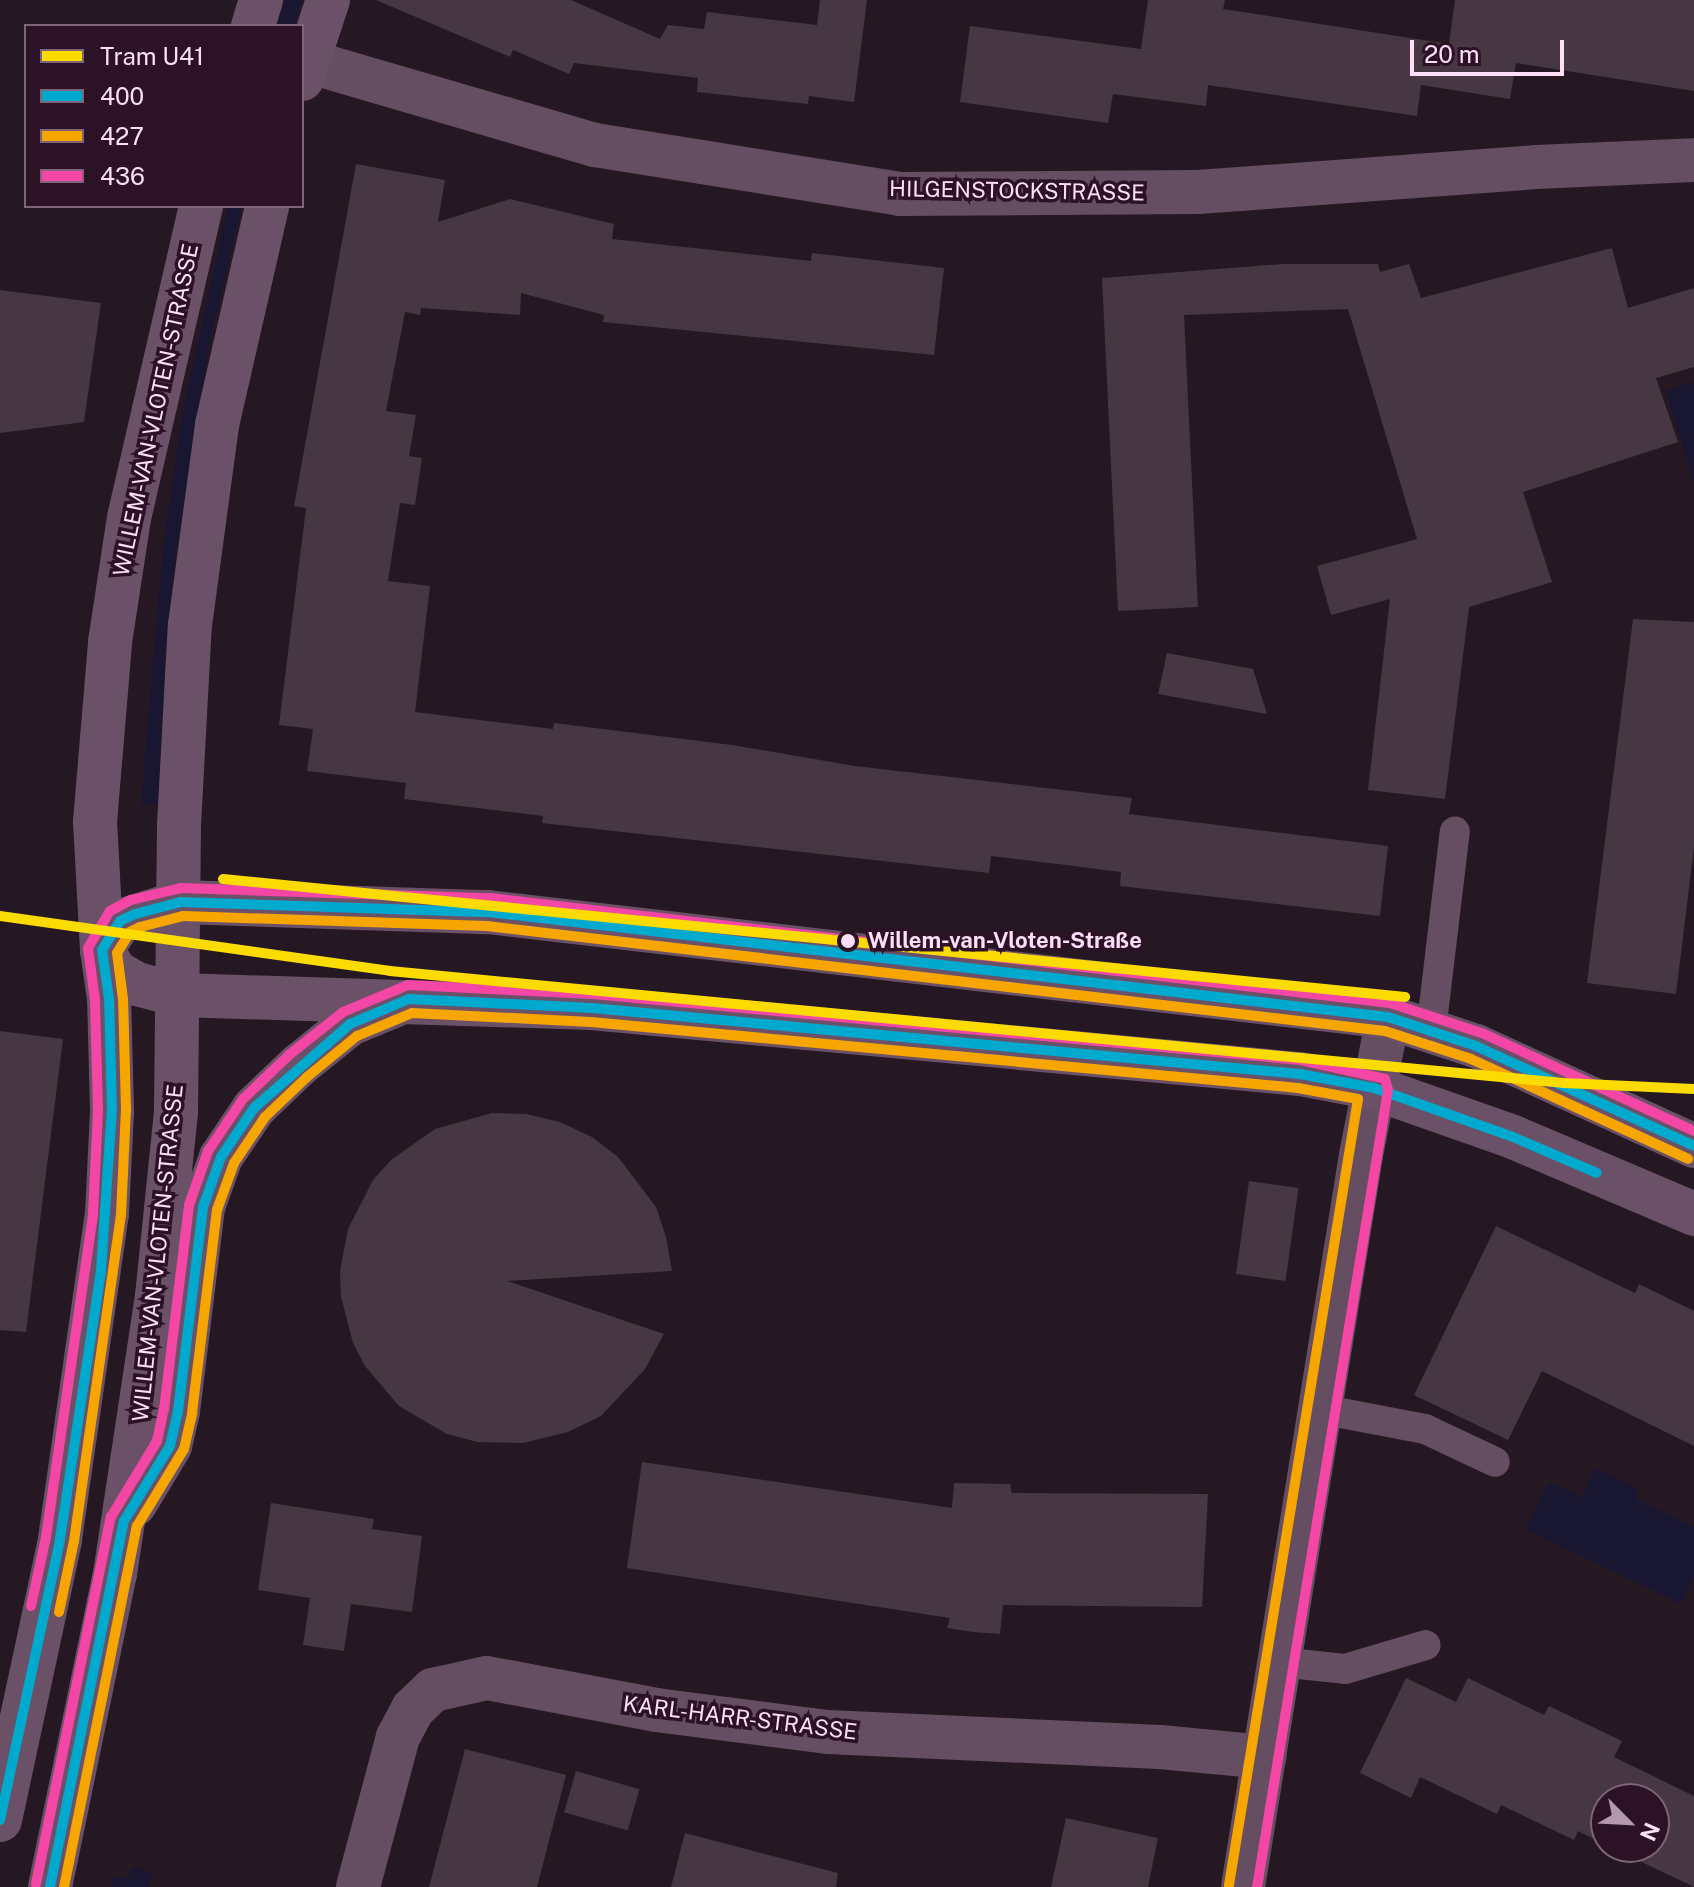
<!DOCTYPE html>
<html>
<head>
<meta charset="utf-8">
<style>
  body { margin:0 }
  #map { position:relative; width:1694px; height:1887px; overflow:hidden; background:#251822; font-family:"Public Sans",sans-serif }
  div>[style] { position:absolute }
  [style*='--x'] { left:calc(var(--x)*1px); top:calc(var(--y)*1px); width:calc(var(--w)*1px); rotate:calc(var(--a)*1deg) }
  .green>* { inset:0; background:#191632 }
  .building>* { inset:0; background:#463743; transform-origin:0 0 }
  .service>* { height:30px; margin:-15px; padding:0 15px; transform-origin:15px; border-radius:15px; background:#654e62 }
  .minor>* { height:44px; margin:-22px; padding:0 22px; transform-origin:22px; border-radius:22px; background:#654e62 }
  .secondary>* { height:44px; margin:-22px; padding:0 22px; transform-origin:22px; border-radius:22px; background:#6b5168 }
  .bus-1>* { height:10px; margin:-5px; padding:0 5px; transform-origin:5px; border-radius:5px; background:#00a9ce }
  .bus-2>* { height:10px; margin:-5px; padding:0 5px; transform-origin:5px; border-radius:5px; background:#f7a600 }
  .bus-3>* { height:10px; margin:-5px; padding:0 5px; transform-origin:5px; border-radius:5px; background:#f346a5 }
  .tram-1>* { height:10px; margin:-5px; padding:0 5px; transform-origin:5px; border-radius:5px; background:#fcdc00 }
  .dots>* { width:22px; height:22px; translate:-50% -50%; box-sizing:border-box; border:4px solid #2b1225; border-radius:50% }
  span { translate:-50% -50%; white-space:nowrap; text-align:center; line-height:1.15; -webkit-text-stroke:7px #2b1225; paint-order:stroke }
  .street-label { font-size:22px; color:#fedef8 }
  .stop-label { font-size:22px; color:#fedef8; font-weight:700 }
  .left { translate:0 -50%; text-align:left }
  .legend { position:absolute; left:24px; top:24px; width:280px; height:184px; box-sizing:border-box; background:#2b1225; border:2px solid #7f6479; margin:0; padding:10px 14px; list-style:none; font-size:24px; color:#fedef8 }
  .legend li { display:flex; align-items:center; gap:16px; height:40px }
  .legend b { width:40px; border:2px solid #7f6479 }
  .north { position:absolute; left:1590px; top:1783px; width:80px; height:80px; box-sizing:border-box; background:#2b1225; border:2px solid #7f6479; border-radius:50%; rotate:114deg; font-size:22px; font-weight:700; line-height:32px; text-align:center; color:#fedef8 }
  .north::after { content:''; display:block; margin:auto; width:28px; height:36px; background:#b299ad; clip-path:polygon(50% 0,100% 100%,50% 72%,0 100%) }
  .scale { position:absolute; left:1410px; top:40px; width:154px; height:36px; box-sizing:border-box; border:4px solid #fedef8; border-top:0; padding-left:10px; font-size:24px; line-height:28px; white-space:nowrap; color:#fedef8; -webkit-text-stroke:6px #2b1225; paint-order:stroke }
</style>
</head>
<body>
<div id="map">
  <div class="green">
    <div style="clip-path:polygon(285px 0,303px 0,293px 26px,277px 26px)"></div>
    <div style="clip-path:polygon(228px 206px,242px 206px,210px 339px,174px 568px,164px 668px,160px 804px,141px 804px,163px 547px,183px 410px)"></div>
    <div style="clip-path:polygon(1694px 382px,1694px 482px,1666px 391px)"></div>
    <div style="clip-path:polygon(1596px 1468px,1639px 1490px,1636px 1499px,1694px 1527px,1694px 1577px,1681px 1604px,1526px 1529px,1549px 1482px,1582px 1497px)"></div>
    <div style="clip-path:polygon(132px 1867px,147px 1870px,152px 1877px,149px 1887px,111px 1887px,114px 1877px,129px 1878px)"></div>
  </div>
  <div class="building">
    <div style="clip-path:polygon(376px 0,571px 0,660px 39px,668px 25px,704px 29px,707px 12px,817px 25px,820px 0,867px 0,854px 102px,809px 96px,808px 104px,697px 92px,698px 78px,574px 63px,569px 74px,513px 50px,510px 57px)"></div>
    <div style="clip-path:polygon(1148px 0,1225px 0,1223px 9px,1449px 44px,1455px 0,1694px 0,1694px 91px,1516px 63px,1510px 99px,1421px 85px,1417px 116px,1208px 85px,1206px 106px,1113px 94px,1108px 123px,960px 102px,970px 26px,1141px 49px)"></div>
    <div style="clip-path:polygon(356px 164px,445px 180px,438px 222px,510px 199px,614px 224px,612px 239px,811px 261px,812px 253px,944px 268px,934px 355px,603px 322px,604px 315px,521px 293px,520px 315px,421px 308px,420px 315px,405px 312px,386px 411px,416px 415px,409px 456px,422px 458px,415px 505px,400px 503px,388px 581px,430px 586px,415px 712px,553px 729px,554px 723px,732px 745px,855px 766px,1132px 798px,1129px 814px,1388px 846px,1380px 916px,1120px 886px,1121px 872px,1058px 864px,991px 856px,989px 873px,542px 823px,543px 816px,404px 799px,406px 783px,307px 771px,313px 729px,279px 725px,306px 508px,294px 506px)"></div>
    <div style="clip-path:polygon(1612px 248px,1628px 308px,1694px 288px,1694px 367px,1656px 378px,1678px 442px,1523px 492px,1552px 582px,1469px 607px,1445px 799px,1368px 790px,1390px 599px,1331px 615px,1317px 566px,1417px 539px,1348px 309px,1184px 315px,1198px 607px,1118px 611px,1102px 278px,1283px 264px,1378px 264px,1380px 272px,1409px 264px,1421px 298px)"></div>
    <div style="clip-path:polygon(0 290px,101px 303px,84px 422px,0 433px)"></div>
    <div style="clip-path:polygon(1633px 619px,1694px 622px,1694px 847px,1676px 994px,1587px 983px)"></div>
    <div style="clip-path:polygon(1167px 653px,1253px 669px,1267px 714px,1158px 694px)"></div>
    <div style="clip-path:polygon(0 1031px,63px 1039px,26px 1332px,0 1330px)"></div>
    <div style="clip-path:polygon(492px 1113px,526px 1114px,560px 1122px,592px 1137px,618px 1157px,656px 1207px,666px 1237px,672px 1271px,507px 1281px,664px 1334px,645px 1369px,601px 1416px,568px 1432px,523px 1443px,477px 1442px,447px 1434px,399px 1406px,365px 1366px,353px 1343px,341px 1297px,340px 1271px,348px 1229px,373px 1180px,391px 1160px,435px 1129px)"></div>
    <div style="left:1249px;top:1181px;width:50px;height:94px;rotate:8deg"></div>
    <div style="clip-path:polygon(1496px 1226px,1635px 1293px,1639px 1284px,1694px 1311px,1694px 1446px,1542px 1371px,1508px 1440px,1414px 1395px)"></div>
    <div style="clip-path:polygon(642px 1462px,952px 1508px,954px 1483px,1010px 1484px,1012px 1493px,1208px 1494px,1202px 1607px,1003px 1605px,1000px 1634px,973px 1632px,947px 1628px,950px 1618px,627px 1568px)"></div>
    <div style="clip-path:polygon(271px 1503px,374px 1519px,372px 1529px,422px 1536px,412px 1612px,351px 1604px,344px 1651px,303px 1645px,310px 1598px,258px 1590px)"></div>
    <div style="clip-path:polygon(1406px 1678px,1456px 1702px,1468px 1678px,1544px 1715px,1549px 1706px,1622px 1741px,1614px 1757px,1694px 1796px,1694px 1887px,1610px 1847px,1654px 1847px,1654px 1799px,1606px 1799px,1606px 1845px,1578px 1831px,1574px 1840px,1501px 1805px,1497px 1814px,1420px 1777px,1411px 1798px,1360px 1773px)"></div>
    <div style="clip-path:polygon(465px 1749px,566px 1775px,537px 1887px,429px 1887px)"></div>
    <div style="left:576px;top:1771px;width:66px;height:43px;rotate:16deg"></div>
    <div style="clip-path:polygon(1066px 1818px,1158px 1838px,1148px 1887px,1051px 1887px)"></div>
    <div style="clip-path:polygon(685px 1833px,838px 1873px,836px 1887px,671px 1887px)"></div>
  </div>
  <div class="service">
    <div style="--x:1431;--y:1031;--w:201;--a:-83.2"></div>
    <div style="--x:1320;--y:1409;--w:107;--a:10.8"></div>
    <div style="--x:1425;--y:1429;--w:77;--a:25.2"></div>
    <div style="--x:1280;--y:1662;--w:65;--a:6.1"></div>
    <div style="--x:1345;--y:1669;--w:84;--a:-16.5"></div>
  </div>
  <div class="minor">
    <div style="--x:307;--y:61;--w:300;--a:16.3"></div>
    <div style="--x:595;--y:145;--w:309;--a:9.1"></div>
    <div style="--x:900;--y:194;--w:298;--a:-0.4"></div>
    <div style="--x:1198;--y:192;--w:339;--a:-4.2"></div>
    <div style="--x:1536;--y:167;--w:158;--a:-2.5"></div>
    <div style="--x:358;--y:1887;--w:155;--a:-75.1"></div>
    <div style="--x:398;--y:1737;--w:32;--a:-62"></div>
    <div style="--x:413;--y:1709;--w:28;--a:-44"></div>
    <div style="--x:433;--y:1690;--w:55;--a:-12.5"></div>
    <div style="--x:487;--y:1678;--w:172;--a:10.7"></div>
    <div style="--x:656;--y:1710;--w:173;--a:7.3"></div>
    <div style="--x:828;--y:1732;--w:332;--a:2.6"></div>
    <div style="--x:1160;--y:1747;--w:105;--a:5.4"></div>
    <div style="--x:1243;--y:1887;--w:741;--a:-80.84"></div>
    <div style="--x:1361;--y:1155;--w:141;--a:-78.9"></div>
  </div>
  <div class="secondary">
    <div style="--x:253;--y:26;--w:27;--a:-73"></div>
    <div style="--x:302;--y:79;--w:83;--a:-71.8"></div>
    <div style="--x:102;--y:950;--w:34;--a:-58"></div>
    <div style="--x:120;--y:921;--w:64;--a:-17.3"></div>
    <div style="--x:181;--y:902;--w:307;--a:1.9"></div>
    <div style="--x:488;--y:912;--w:906;--a:6.65"></div>
    <div style="--x:1388;--y:1017;--w:93;--a:18.2"></div>
    <div style="--x:1476;--y:1046;--w:240;--a:24.6"></div>
    <div style="--x:102;--y:950;--w:26;--a:58"></div>
    <div style="--x:116;--y:972;--w:24;--a:30"></div>
    <div style="--x:137;--y:984;--w:43;--a:14.7"></div>
    <div style="--x:179;--y:995;--w:413;--a:1.8"></div>
    <div style="--x:592;--y:1008;--w:711;--a:5.33"></div>
    <div style="--x:1300;--y:1074;--w:75;--a:10.7"></div>
    <div style="--x:1374;--y:1088;--w:147;--a:19.4"></div>
    <div style="--x:1513;--y:1137;--w:197;--a:23"></div>
    <div style="--x:135;--y:1504;--w:68;--a:-58.9"></div>
    <div style="--x:170;--y:1446;--w:36;--a:-77"></div>
    <div style="--x:178;--y:1411;--w:206;--a:-83"></div>
    <div style="--x:203;--y:1207;--w:53;--a:-70.2"></div>
    <div style="--x:221;--y:1157;--w:59;--a:-56"></div>
    <div style="--x:254;--y:1108;--w:61;--a:-43.7"></div>
    <div style="--x:298;--y:1066;--w:67;--a:-38.9"></div>
    <div style="--x:350;--y:1024;--w:50;--a:-22.4"></div>
    <div style="--x:0;--y:1820;--w:287;--a:-77.9"></div>
    <div style="--x:60;--y:1539;--w:328;--a:-81.8"></div>
    <div style="--x:107;--y:1214;--w:104;--a:-87.2"></div>
    <div style="--x:112;--y:1110;--w:111;--a:-91.5"></div>
    <div style="--x:109;--y:999;--w:49;--a:-98.1"></div>
    <div style="--x:102;--y:950;--w:128;--a:-93.1"></div>
    <div style="--x:95;--y:822;--w:181;--a:-85.2"></div>
    <div style="--x:110;--y:642;--w:125;--a:-81.3"></div>
    <div style="--x:129;--y:518;--w:320;--a:-77"></div>
    <div style="--x:50;--y:1887;--w:320;--a:-78.3"></div>
    <div style="--x:115;--y:1574;--w:281;--a:-81.4"></div>
    <div style="--x:157;--y:1296;--w:185;--a:-84.1"></div>
    <div style="--x:176;--y:1112;--w:287;--a:-89.4"></div>
    <div style="--x:179;--y:825;--w:200;--a:-86.9"></div>
    <div style="--x:190;--y:625;--w:202;--a:-82.3"></div>
    <div style="--x:217;--y:425;--w:225;--a:-77.1"></div>
  </div>
  <div class="bus-1">
    <div style="--x:0;--y:1820;--w:287;--a:-77.9"></div>
    <div style="--x:60;--y:1539;--w:272;--a:-81.3"></div>
    <div style="--x:101;--y:1270;--w:160;--a:-86.1"></div>
    <div style="--x:112;--y:1110;--w:111;--a:-91.5"></div>
    <div style="--x:109;--y:999;--w:49;--a:-98.1"></div>
    <div style="--x:102;--y:950;--w:34;--a:-58"></div>
    <div style="--x:120;--y:921;--w:17;--a:-25"></div>
    <div style="--x:135;--y:914;--w:48;--a:-14.6"></div>
    <div style="--x:181;--y:902;--w:307;--a:1.9"></div>
    <div style="--x:488;--y:912;--w:906;--a:6.65"></div>
    <div style="--x:1388;--y:1017;--w:93;--a:18.2"></div>
    <div style="--x:1476;--y:1046;--w:240;--a:24.6"></div>
    <div style="--x:50;--y:1887;--w:373;--a:-78.6"></div>
    <div style="--x:124;--y:1521;--w:88;--a:-58.5"></div>
    <div style="--x:170;--y:1446;--w:36;--a:-77"></div>
    <div style="--x:178;--y:1411;--w:206;--a:-83"></div>
    <div style="--x:203;--y:1207;--w:53;--a:-70.2"></div>
    <div style="--x:221;--y:1157;--w:59;--a:-56"></div>
    <div style="--x:254;--y:1108;--w:128;--a:-41.2"></div>
    <div style="--x:350;--y:1024;--w:64;--a:-23"></div>
    <div style="--x:409;--y:999;--w:183;--a:2.8"></div>
    <div style="--x:592;--y:1008;--w:711;--a:5.33"></div>
    <div style="--x:1300;--y:1074;--w:75;--a:10.7"></div>
    <div style="--x:1374;--y:1088;--w:147;--a:19.4"></div>
    <div style="--x:1513;--y:1137;--w:91;--a:23.2"></div>
  </div>
  <div class="bus-2">
    <div style="--x:59;--y:1612;--w:73;--a:-78.1"></div>
    <div style="--x:74;--y:1541;--w:329;--a:-81.8"></div>
    <div style="--x:121;--y:1215;--w:105;--a:-87.3"></div>
    <div style="--x:126;--y:1110;--w:111;--a:-91.5"></div>
    <div style="--x:123;--y:999;--w:46;--a:-97.4"></div>
    <div style="--x:117;--y:953;--w:25;--a:-58"></div>
    <div style="--x:130;--y:932;--w:11;--a:-27"></div>
    <div style="--x:140;--y:927;--w:44;--a:-14.3"></div>
    <div style="--x:183;--y:916;--w:304;--a:1.9"></div>
    <div style="--x:487;--y:926;--w:904;--a:6.67"></div>
    <div style="--x:1385;--y:1031;--w:90;--a:18"></div>
    <div style="--x:1471;--y:1059;--w:239;--a:24.7"></div>
    <div style="--x:64;--y:1887;--w:368;--a:-78.6"></div>
    <div style="--x:137;--y:1526;--w:90;--a:-58.6"></div>
    <div style="--x:184;--y:1449;--w:37;--a:-77"></div>
    <div style="--x:192;--y:1413;--w:205;--a:-83"></div>
    <div style="--x:217;--y:1210;--w:50;--a:-70.1"></div>
    <div style="--x:234;--y:1163;--w:55;--a:-56"></div>
    <div style="--x:265;--y:1117;--w:58;--a:-43.6"></div>
    <div style="--x:307;--y:1077;--w:65;--a:-39.4"></div>
    <div style="--x:357;--y:1036;--w:60;--a:-22.7"></div>
    <div style="--x:412;--y:1013;--w:179;--a:2.9"></div>
    <div style="--x:591;--y:1022;--w:710;--a:5.33"></div>
    <div style="--x:1298;--y:1088;--w:61;--a:10.4"></div>
    <div style="--x:1358;--y:1099;--w:797;--a:99.32"></div>
  </div>
  <div class="bus-3">
    <div style="--x:31;--y:1606;--w:71;--a:-77.7"></div>
    <div style="--x:46;--y:1537;--w:327;--a:-81.7"></div>
    <div style="--x:93;--y:1213;--w:103;--a:-87.2"></div>
    <div style="--x:98;--y:1110;--w:110;--a:-91.6"></div>
    <div style="--x:95;--y:1000;--w:52;--a:-97.7"></div>
    <div style="--x:88;--y:948;--w:43;--a:-59.3"></div>
    <div style="--x:110;--y:911;--w:24;--a:-28"></div>
    <div style="--x:131;--y:900;--w:51;--a:-13.5"></div>
    <div style="--x:181;--y:888;--w:309;--a:1.9"></div>
    <div style="--x:490;--y:898;--w:906;--a:6.65"></div>
    <div style="--x:1390;--y:1003;--w:97;--a:18.1"></div>
    <div style="--x:1482;--y:1033;--w:234;--a:24.8"></div>
    <div style="--x:36;--y:1884;--w:375;--a:-78.5"></div>
    <div style="--x:111;--y:1517;--w:89;--a:-58.8"></div>
    <div style="--x:157;--y:1441;--w:33;--a:-78"></div>
    <div style="--x:164;--y:1409;--w:206;--a:-83"></div>
    <div style="--x:189;--y:1205;--w:57;--a:-70.6"></div>
    <div style="--x:208;--y:1151;--w:63;--a:-56.1"></div>
    <div style="--x:243;--y:1099;--w:64;--a:-43.7"></div>
    <div style="--x:289;--y:1055;--w:69;--a:-38.5"></div>
    <div style="--x:343;--y:1012;--w:70;--a:-22.6"></div>
    <div style="--x:408;--y:985;--w:185;--a:2.8"></div>
    <div style="--x:593;--y:994;--w:711;--a:5.33"></div>
    <div style="--x:1301;--y:1060;--w:86;--a:12.7"></div>
    <div style="--x:1385;--y:1079;--w:11;--a:75"></div>
    <div style="--x:1388;--y:1090;--w:808;--a:99.33"></div>
  </div>
  <div class="tram-1">
    <div style="--x:223;--y:879;--w:1188;--a:5.7"></div>
    <div style="--x:0;--y:916;--w:394;--a:8"></div>
    <div style="--x:390;--y:971;--w:1178;--a:5.45"></div>
    <div style="--x:1563;--y:1083;--w:131;--a:2.6"></div>
  </div>
  <div class="dots">
    <div style="left:848px;top:941px;background:#fedef8"></div>
  </div>
  <div class="street-label">
    <span style="left:1017px;top:191px;rotate:1deg">HILGENSTOCKSTRASSE</span>
    <span style="left:156px;top:410px;rotate:-78deg">WILLEM-VAN-VLOTEN-STRASSE</span>
    <span style="left:158px;top:1253px;rotate:-84deg">WILLEM-VAN-VLOTEN-STRASSE</span>
    <span style="left:740px;top:1718px;rotate:7deg">KARL-HARR-STRASSE</span>
  </div>
  <div class="stop-label">
    <span class="left" style="left:868px;top:941px">Willem-van-Vloten-Straße</span>
  </div>
  <ul class="legend">
  <li><b style="height:10px;background:#fcdc00"></b>Tram U41</li>
  <li><b style="height:10px;background:#00a9ce"></b>400</li>
  <li><b style="height:10px;background:#f7a600"></b>427</li>
  <li><b style="height:10px;background:#f346a5"></b>436</li>
  </ul>
  <div class="north">N</div>
  <div class="scale">20 m</div>
</div>
</body>
</html>
